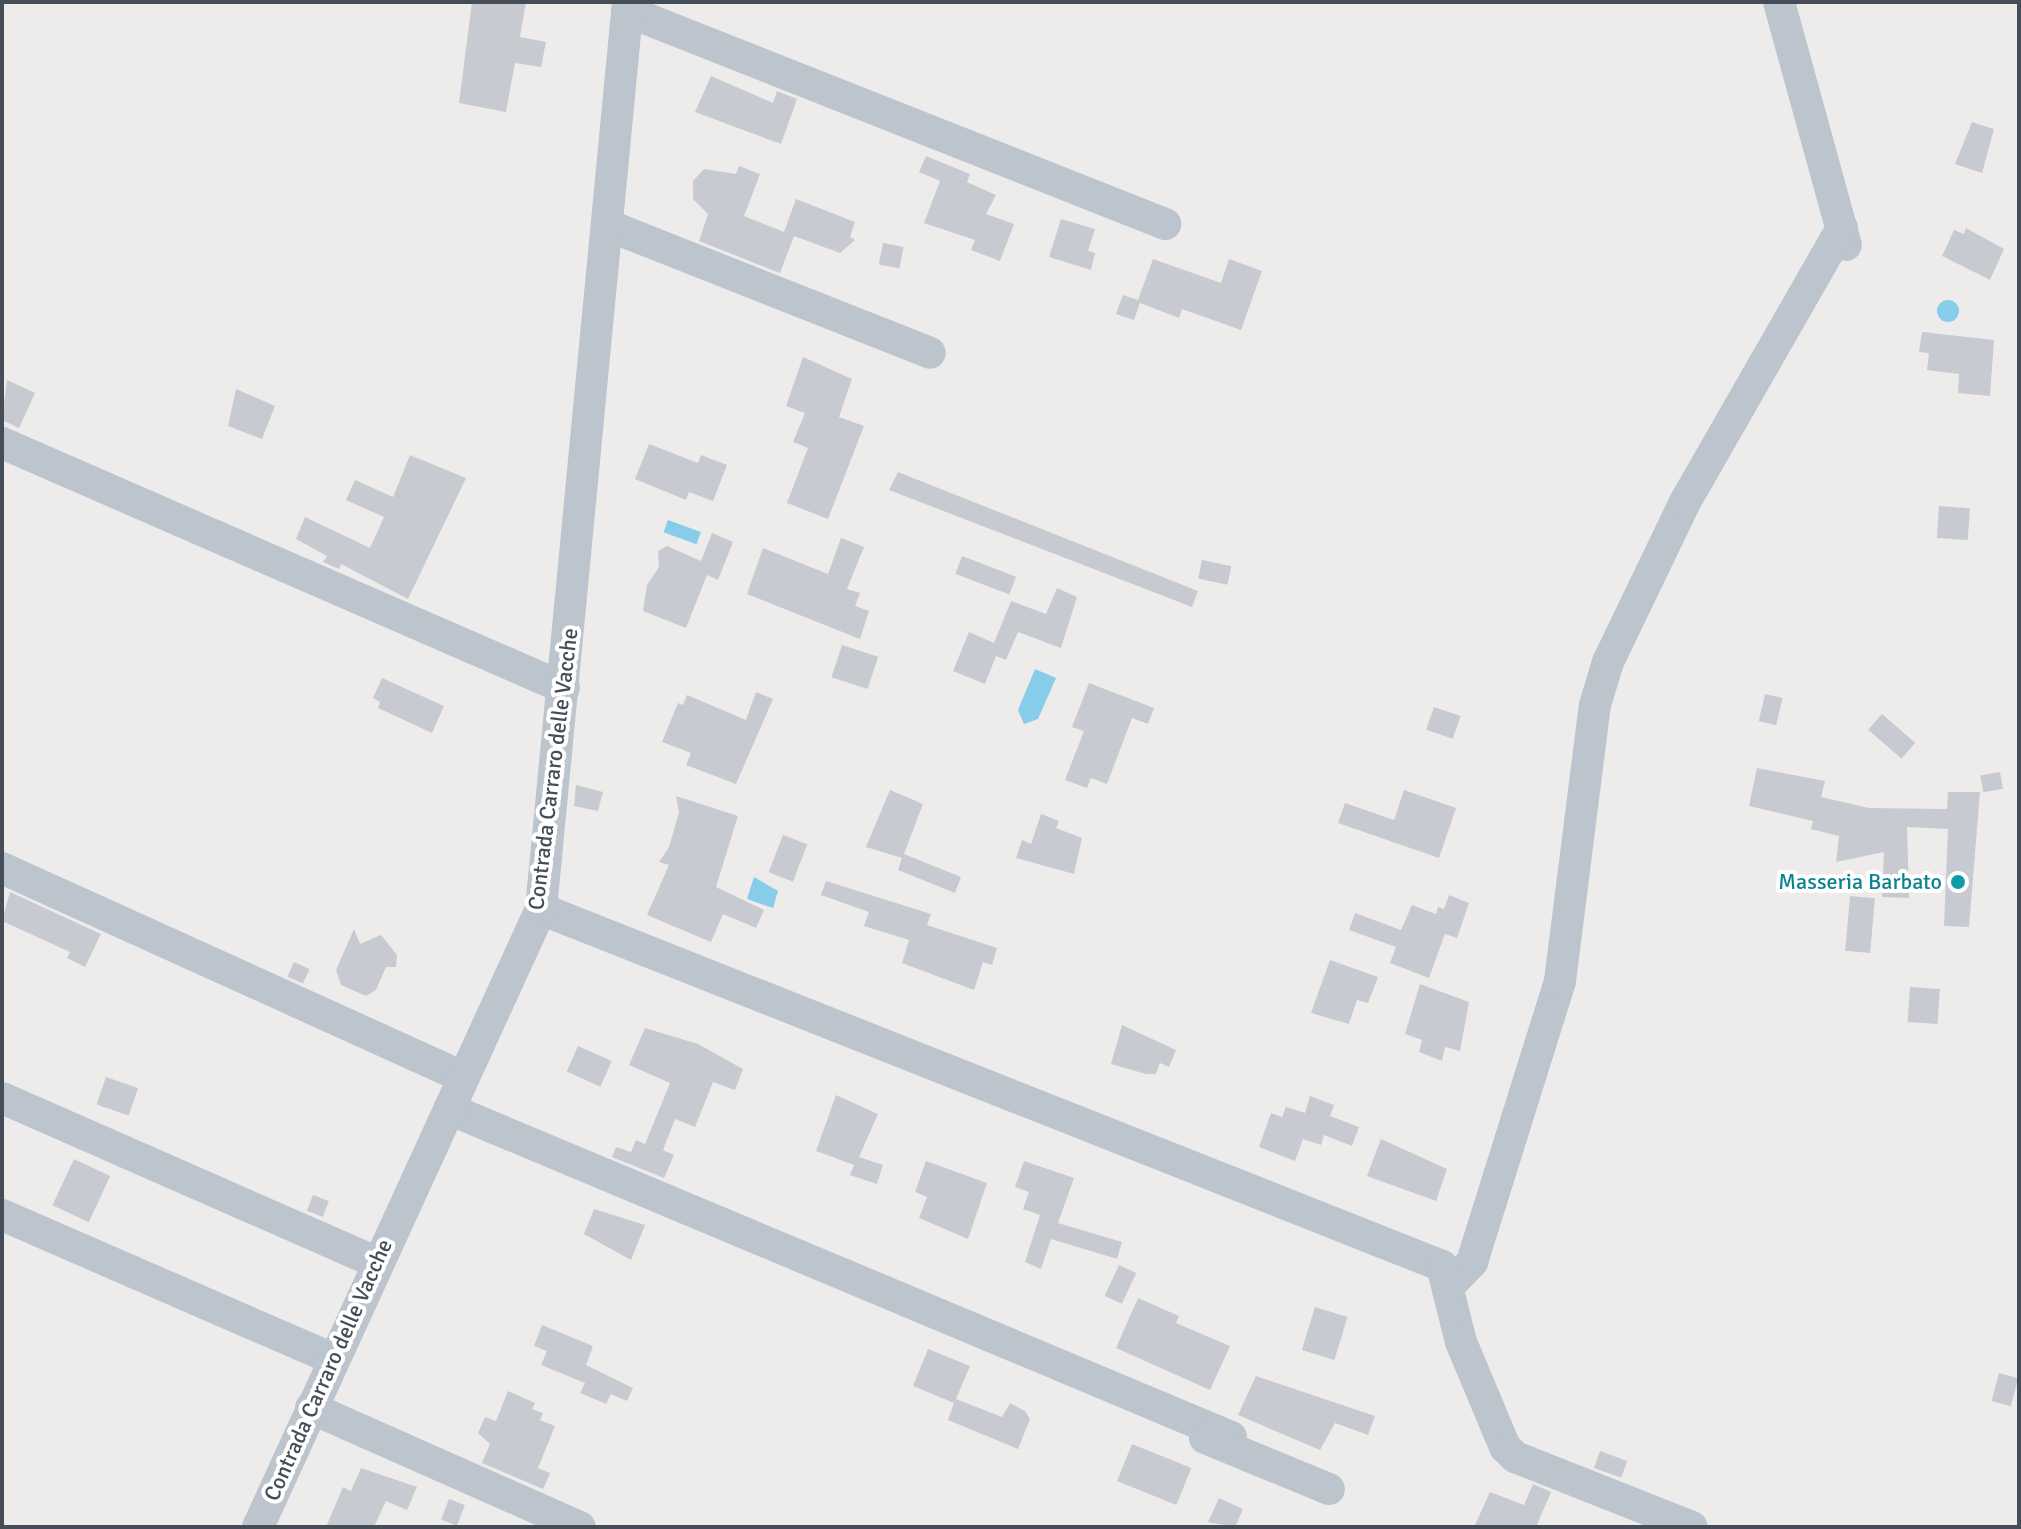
<!DOCTYPE html>
<html>
<head>
<meta charset="utf-8">
<style>
  body { margin:0 }
  #map { position:relative; width:2021px; height:1529px; overflow:hidden; background:#eeeceb; font-family:Signika,sans-serif }
  div>[style] { position:absolute }
  [style*='--x'] { left:calc(var(--x)*1px); top:calc(var(--y)*1px); width:calc(var(--w)*1px); rotate:calc(var(--a)*1deg) }
  .water>* { inset:0; background:#87cce9; transform-origin:0 0 }
  .round { border-radius:50% }
  .building>* { inset:0; background:#c8cad1; transform-origin:0 0 }
  .minor>* { height:32px; margin:-16px; padding:0 16px; transform-origin:16px; border-radius:16px; background:#bcc5ce }
  .dots>* { width:22px; height:22px; translate:-50% -50%; box-sizing:border-box; border:4px solid #fff; border-radius:50% }
  span { translate:-50% -50%; white-space:nowrap; text-align:center; line-height:1.15; -webkit-text-stroke:8px #fff; paint-order:stroke }
  .street-label { font-size:22px; color:#444d58 }
  .culture-label { font-size:22px; color:#0d838f }
  .right { translate:-100% -50%; text-align:right }
  .frame { position:absolute; inset:0; border:4px solid #444d58; pointer-events:none }
</style>
</head>
<body>
<div id="map">
  <div class="water">
    <div class="round" style="left:1937px;top:300px;width:22px;height:22px"></div>
    <div style="left:668px;top:520px;width:35px;height:13px;rotate:20deg"></div>
    <div style="clip-path:polygon(1035px 669px,1056px 678px,1038px 719px,1024px 724px,1018px 710px)"></div>
    <div style="clip-path:polygon(754px 877px,778px 891px,773px 908px,747px 899px)"></div>
  </div>
  <div class="building">
    <div style="clip-path:polygon(472px 2px,526px 2px,520px 37px,546px 42px,541px 67px,515px 63px,506px 112px,459px 103px)"></div>
    <div style="clip-path:polygon(711px 76px,773px 103px,777px 91px,797px 99px,781px 144px,695px 112px)"></div>
    <div style="clip-path:polygon(1972px 122px,1994px 129px,1982px 173px,1955px 164px)"></div>
    <div style="clip-path:polygon(926px 156px,970px 174px,967px 182px,996px 195px,986px 214px,1014px 224px,1000px 261px,971px 250px,975px 240px,924px 223px,940px 181px,919px 172px)"></div>
    <div style="clip-path:polygon(739px 166px,760px 174px,744px 216px,784px 232px,796px 199px,855px 222px,850px 237px,855px 240px,840px 253px,794px 236px,780px 273px,699px 241px,708px 214px,693px 199px,693px 181px,704px 169px,736px 174px)"></div>
    <div style="clip-path:polygon(1061px 219px,1095px 229px,1088px 251px,1095px 253px,1091px 270px,1049px 257px)"></div>
    <div style="clip-path:polygon(1966px 228px,2004px 249px,1990px 280px,1942px 256px,1954px 230px,1964px 234px)"></div>
    <div style="left:883px;top:243px;width:21px;height:22px;rotate:11deg"></div>
    <div style="clip-path:polygon(1153px 259px,1221px 283px,1229px 259px,1262px 271px,1241px 330px,1182px 309px,1179px 318px,1140px 303px,1134px 320px,1116px 314px,1123px 295px,1138px 300px)"></div>
    <div style="clip-path:polygon(1922px 332px,1994px 340px,1990px 396px,1958px 393px,1959px 374px,1927px 370px,1929px 353px,1919px 352px)"></div>
    <div style="clip-path:polygon(803px 357px,852px 379px,839px 417px,864px 426px,828px 519px,787px 503px,808px 448px,793px 442px,805px 413px,786px 406px)"></div>
    <div style="clip-path:polygon(7px 380px,35px 393px,19px 428px,2px 420px)"></div>
    <div style="clip-path:polygon(236px 389px,275px 406px,262px 439px,228px 426px)"></div>
    <div style="clip-path:polygon(649px 444px,698px 463px,701px 455px,727px 465px,713px 501px,689px 492px,686px 500px,635px 479px)"></div>
    <div style="clip-path:polygon(410px 455px,466px 478px,408px 599px,341px 564px,339px 569px,323px 562px,327px 556px,296px 539px,305px 517px,370px 548px,384px 517px,346px 500px,355px 480px,393px 497px)"></div>
    <div style="clip-path:polygon(898px 472px,1198px 591px,1192px 607px,889px 490px)"></div>
    <div style="left:1939px;top:506px;width:31px;height:32px;rotate:4deg"></div>
    <div style="clip-path:polygon(712px 533px,733px 542px,718px 580px,707px 575px,686px 628px,643px 611px,647px 585px,659px 567px,658px 551px,667px 546px,701px 561px)"></div>
    <div style="clip-path:polygon(841px 538px,864px 547px,847px 589px,860px 593px,855px 606px,869px 611px,860px 639px,747px 594px,763px 548px,828px 574px)"></div>
    <div style="left:962px;top:556px;width:58px;height:19px;rotate:21deg"></div>
    <div style="left:1202px;top:560px;width:30px;height:19px;rotate:12deg"></div>
    <div style="clip-path:polygon(1057px 588px,1077px 597px,1061px 648px,1018px 632px,1006px 660px,996px 656px,985px 684px,953px 671px,969px 632px,994px 643px,1011px 601px,1046px 614px)"></div>
    <div style="left:842px;top:645px;width:38px;height:34px;rotate:18deg"></div>
    <div style="clip-path:polygon(382px 678px,444px 706px,432px 733px,378px 708px,380px 702px,373px 698px)"></div>
    <div style="clip-path:polygon(1089px 683px,1154px 708px,1148px 724px,1132px 718px,1107px 784px,1091px 778px,1087px 788px,1065px 780px,1084px 731px,1072px 727px)"></div>
    <div style="clip-path:polygon(756px 692px,773px 699px,736px 784px,686px 765px,691px 753px,662px 742px,678px 703px,683px 705px,687px 695px,746px 720px)"></div>
    <div style="left:1765px;top:694px;width:18px;height:28px;rotate:13deg"></div>
    <div style="left:1434px;top:707px;width:28px;height:24px;rotate:19deg"></div>
    <div style="left:1882px;top:714px;width:44px;height:21px;rotate:41deg"></div>
    <div style="clip-path:polygon(1757px 768px,1825px 781px,1821px 797px,1869px 808px,1947px 809px,1948px 792px,1980px 792px,1969px 927px,1944px 926px,1948px 829px,1907px 827px,1909px 898px,1882px 897px,1884px 852px,1836px 862px,1839px 836px,1811px 829px,1813px 821px,1749px 806px)"></div>
    <div style="left:2000px;top:772px;width:17px;height:20px;rotate:80deg"></div>
    <div style="clip-path:polygon(576px 785px,603px 792px,598px 811px,574px 806px)"></div>
    <div style="clip-path:polygon(890px 790px,923px 804px,904px 854px,961px 877px,955px 893px,898px 870px,902px 858px,866px 847px)"></div>
    <div style="clip-path:polygon(1404px 790px,1456px 808px,1439px 858px,1338px 823px,1345px 803px,1394px 820px)"></div>
    <div style="clip-path:polygon(676px 796px,738px 816px,716px 887px,764px 910px,756px 928px,723px 914px,711px 942px,647px 915px,669px 865px,659px 862px,669px 847px,679px 812px)"></div>
    <div style="clip-path:polygon(1041px 814px,1059px 821px,1056px 828px,1082px 838px,1074px 874px,1016px 858px,1022px 840px,1031px 844px)"></div>
    <div style="left:783px;top:835px;width:26px;height:40px;rotate:21deg"></div>
    <div style="clip-path:polygon(826px 881px,931px 914px,927px 925px,997px 948px,992px 965px,983px 962px,974px 990px,902px 963px,909px 940px,864px 926px,869px 912px,821px 895px)"></div>
    <div style="clip-path:polygon(10px 892px,101px 934px,85px 967px,67px 958px,70px 952px,2px 921px)"></div>
    <div style="clip-path:polygon(1449px 895px,1469px 903px,1457px 938px,1445px 934px,1429px 978px,1390px 963px,1396px 947px,1349px 930px,1355px 913px,1401px 930px,1412px 905px,1436px 914px,1438px 907px,1444px 909px)"></div>
    <div style="left:1850px;top:896px;width:25px;height:55px;rotate:5deg"></div>
    <div style="clip-path:polygon(354px 929px,360px 944px,381px 935px,397px 955px,396px 967px,386px 967px,376px 990px,366px 996px,341px 985px,336px 970px)"></div>
    <div style="clip-path:polygon(1330px 960px,1378px 977px,1368px 1003px,1357px 1000px,1349px 1024px,1311px 1013px)"></div>
    <div style="left:294px;top:962px;width:17px;height:16px;rotate:24deg"></div>
    <div style="clip-path:polygon(1420px 984px,1469px 1002px,1460px 1051px,1445px 1047px,1442px 1061px,1419px 1052px,1422px 1040px,1405px 1034px)"></div>
    <div style="left:1910px;top:987px;width:30px;height:35px;rotate:4deg"></div>
    <div style="clip-path:polygon(1122px 1025px,1176px 1050px,1169px 1067px,1160px 1063px,1156px 1074px,1146px 1074px,1111px 1064px)"></div>
    <div style="clip-path:polygon(645px 1028px,698px 1044px,743px 1069px,735px 1090px,713px 1082px,695px 1127px,675px 1119px,663px 1150px,674px 1155px,664px 1178px,612px 1157px,616px 1147px,631px 1152px,636px 1140px,645px 1144px,670px 1083px,629px 1065px)"></div>
    <div style="left:578px;top:1046px;width:37px;height:28px;rotate:24deg"></div>
    <div style="left:106px;top:1077px;width:34px;height:29px;rotate:19deg"></div>
    <div style="clip-path:polygon(836px 1095px,878px 1114px,859px 1157px,883px 1165px,877px 1184px,850px 1175px,854px 1165px,816px 1151px)"></div>
    <div style="clip-path:polygon(1310px 1096px,1334px 1105px,1330px 1116px,1359px 1127px,1352px 1146px,1324px 1135px,1321px 1145px,1303px 1139px,1295px 1161px,1259px 1147px,1271px 1113px,1282px 1117px,1286px 1107px,1305px 1113px)"></div>
    <div style="clip-path:polygon(1381px 1139px,1447px 1169px,1436px 1201px,1367px 1176px)"></div>
    <div style="left:74px;top:1159px;width:40px;height:51px;rotate:25deg"></div>
    <div style="clip-path:polygon(926px 1161px,987px 1183px,968px 1239px,919px 1218px,927px 1197px,915px 1192px)"></div>
    <div style="clip-path:polygon(1024px 1161px,1074px 1178px,1058px 1223px,1122px 1242px,1117px 1259px,1051px 1239px,1041px 1269px,1025px 1262px,1040px 1215px,1023px 1209px,1029px 1192px,1015px 1187px)"></div>
    <div style="left:313px;top:1195px;width:17px;height:17px;rotate:21deg"></div>
    <div style="clip-path:polygon(594px 1209px,645px 1225px,631px 1260px,584px 1234px)"></div>
    <div style="left:1119px;top:1265px;width:19px;height:34px;rotate:25deg"></div>
    <div style="clip-path:polygon(1138px 1298px,1179px 1316px,1176px 1323px,1230px 1346px,1210px 1390px,1116px 1348px)"></div>
    <div style="left:1315px;top:1307px;width:34px;height:45px;rotate:17deg"></div>
    <div style="clip-path:polygon(542px 1325px,593px 1346px,586px 1365px,633px 1388px,627px 1401px,611px 1394px,606px 1404px,580px 1393px,585px 1383px,541px 1365px,547px 1351px,534px 1346px)"></div>
    <div style="clip-path:polygon(928px 1349px,970px 1366px,956px 1399px,1002px 1417px,1010px 1403px,1025px 1411px,1030px 1419px,1018px 1449px,948px 1420px,954px 1403px,913px 1386px)"></div>
    <div style="left:1999px;top:1373px;width:20px;height:29px;rotate:15deg"></div>
    <div style="clip-path:polygon(1256px 1376px,1375px 1416px,1368px 1435px,1335px 1423px,1320px 1450px,1238px 1415px)"></div>
    <div style="clip-path:polygon(508px 1391px,535px 1403px,532px 1409px,543px 1413px,540px 1420px,555px 1426px,538px 1468px,550px 1473px,543px 1489px,482px 1463px,490px 1444px,478px 1433px,485px 1417px,496px 1421px)"></div>
    <div style="left:1132px;top:1444px;width:64px;height:40px;rotate:22deg"></div>
    <div style="left:1600px;top:1451px;width:29px;height:18px;rotate:20deg"></div>
    <div style="clip-path:polygon(361px 1468px,417px 1487px,407px 1510px,386px 1501px,374px 1527px,326px 1527px,343px 1487px,351px 1491px)"></div>
    <div style="clip-path:polygon(1533px 1484px,1551px 1492px,1536px 1527px,1474px 1527px,1490px 1492px,1524px 1505px)"></div>
    <div style="clip-path:polygon(1219px 1498px,1243px 1509px,1235px 1527px,1208px 1522px)"></div>
    <div style="left:449px;top:1499px;width:17px;height:22px;rotate:21deg"></div>
  </div>
  <div class="minor">
    <div style="--x:1779;--y:2;--w:252;--a:74.6"></div>
    <div style="--x:627;--y:11;--w:579;--a:21.6"></div>
    <div style="--x:607;--y:225;--w:347;--a:21.6"></div>
    <div style="--x:2;--y:443;--w:613;--a:23.55"></div>
    <div style="--x:2;--y:868;--w:506;--a:24.39"></div>
    <div style="--x:541;--y:909;--w:969;--a:21.61"></div>
    <div style="--x:1442;--y:1266;--w:78;--a:76"></div>
    <div style="--x:1461;--y:1342;--w:114;--a:67.3"></div>
    <div style="--x:1505;--y:1447;--w:14;--a:45"></div>
    <div style="--x:1515;--y:1457;--w:190;--a:21.6"></div>
    <div style="--x:2;--y:1098;--w:408;--a:23.7"></div>
    <div style="--x:449;--y:1109;--w:848;--a:22.75"></div>
    <div style="--x:2;--y:1215;--w:361;--a:23.5"></div>
    <div style="--x:1450;--y:1285;--w:32;--a:-46"></div>
    <div style="--x:1472;--y:1262;--w:294;--a:-72.6"></div>
    <div style="--x:1560;--y:981;--w:278;--a:-82.8"></div>
    <div style="--x:1595;--y:705;--w:45;--a:-73.2"></div>
    <div style="--x:1608;--y:662;--w:178;--a:-64.3"></div>
    <div style="--x:1685;--y:502;--w:316;--a:-60.2"></div>
    <div style="--x:311;--y:1408;--w:294;--a:23.9"></div>
    <div style="--x:1205;--y:1438;--w:134;--a:22.4"></div>
    <div style="--x:258;--y:1527;--w:680;--a:-65.4"></div>
    <div style="--x:541;--y:909;--w:911;--a:-84.52"></div>
  </div>
  <div class="dots">
    <div style="left:1958px;top:882px;background:#0f9aa8"></div>
  </div>
  <div class="street-label">
    <span style="left:553px;top:769px;rotate:-83deg">Contrada Carraro delle Vacche</span>
    <span style="left:328px;top:1370px;rotate:-66deg">Contrada Carraro delle Vacche</span>
  </div>
  <div class="culture-label">
    <span class="right" style="left:1942px;top:882px">Masseria Barbato</span>
  </div>
  <div class="frame"></div>
</div>
</body>
</html>
